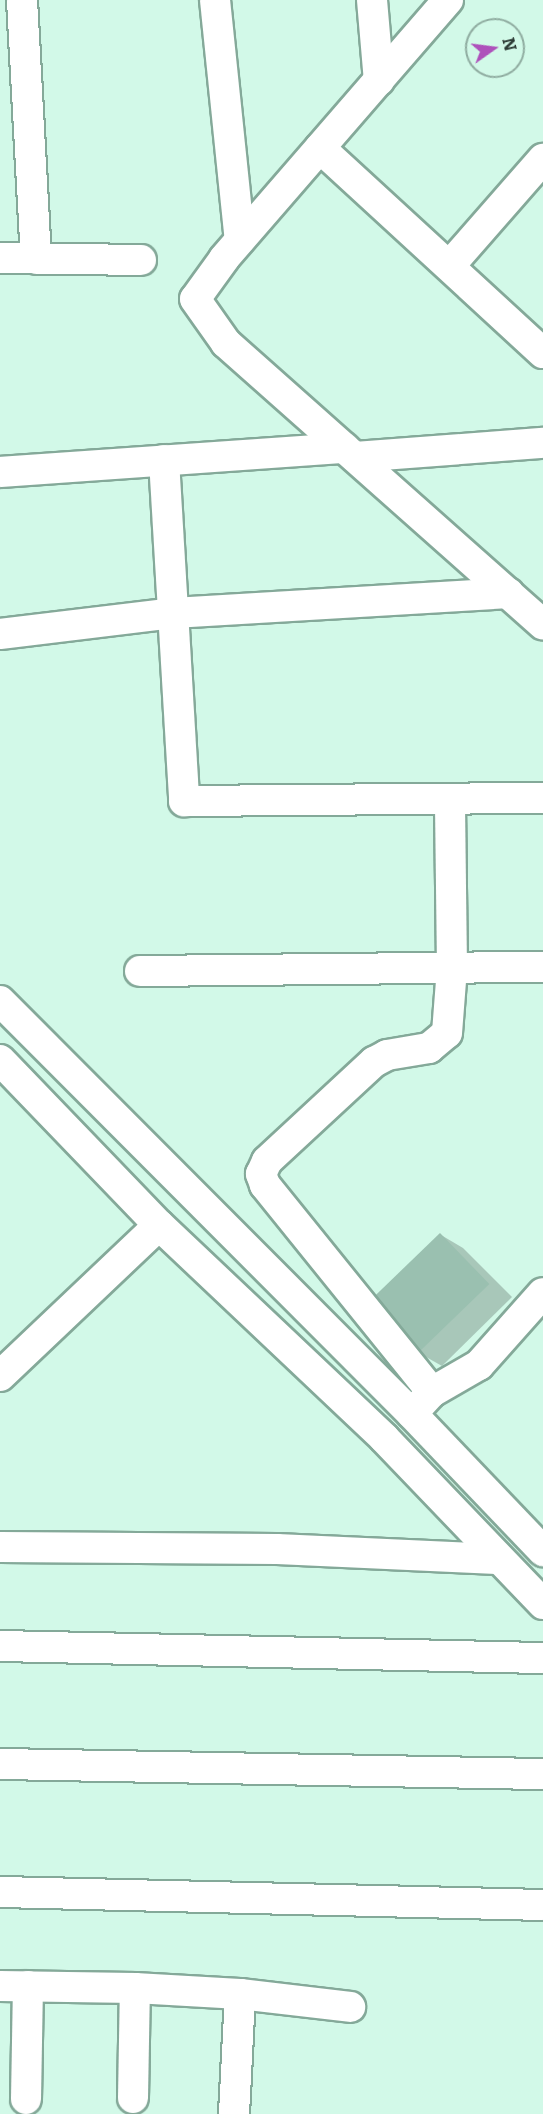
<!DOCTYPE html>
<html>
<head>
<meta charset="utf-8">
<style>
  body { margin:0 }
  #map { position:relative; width:543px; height:2114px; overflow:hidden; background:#d2f9e8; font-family:Literata,serif }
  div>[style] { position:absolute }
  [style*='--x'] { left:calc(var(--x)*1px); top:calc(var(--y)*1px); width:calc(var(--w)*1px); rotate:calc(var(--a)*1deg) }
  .shadow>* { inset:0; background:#0003 }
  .building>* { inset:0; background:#9ac0b0; transform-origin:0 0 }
  .roads { filter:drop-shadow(2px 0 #84a999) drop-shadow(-2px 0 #84a999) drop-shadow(0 2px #84a999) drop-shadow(0 -2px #84a999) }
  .street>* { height:30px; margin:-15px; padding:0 15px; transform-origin:15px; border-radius:15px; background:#fff }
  span { translate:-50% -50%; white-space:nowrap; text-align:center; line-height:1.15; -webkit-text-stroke:5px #d2f9e8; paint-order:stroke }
  .north { position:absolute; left:465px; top:18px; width:60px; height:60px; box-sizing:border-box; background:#d2f9e8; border:2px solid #90ada1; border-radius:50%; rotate:76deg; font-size:16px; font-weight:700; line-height:24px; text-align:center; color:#2d3c36 }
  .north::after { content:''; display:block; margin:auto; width:21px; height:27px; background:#ae51bb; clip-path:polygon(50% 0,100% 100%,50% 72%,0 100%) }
</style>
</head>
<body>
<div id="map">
  <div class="shadow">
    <div style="clip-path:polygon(441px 1235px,463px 1248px,512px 1297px,442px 1366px,419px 1353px)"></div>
  </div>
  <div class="building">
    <div style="left:440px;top:1233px;width:71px;height:100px;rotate:46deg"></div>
  </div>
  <div class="roads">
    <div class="street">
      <div style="--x:22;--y:0;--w:259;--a:86.9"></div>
      <div style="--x:215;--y:0;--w:241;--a:84.1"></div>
      <div style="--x:372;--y:0;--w:81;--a:85.1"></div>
      <div style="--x:448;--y:0;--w:342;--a:130.9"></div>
      <div style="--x:224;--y:259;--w:49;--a:125.9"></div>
      <div style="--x:195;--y:299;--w:54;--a:54.8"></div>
      <div style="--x:226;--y:343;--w:424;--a:41.6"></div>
      <div style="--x:320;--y:148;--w:303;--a:42.6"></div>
      <div style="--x:0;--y:258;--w:141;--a:0.8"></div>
      <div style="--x:451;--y:264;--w:140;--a:-48.8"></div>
      <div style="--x:355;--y:457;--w:189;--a:-4.3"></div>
      <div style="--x:164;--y:460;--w:342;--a:86.6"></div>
      <div style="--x:184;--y:801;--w:359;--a:-0.5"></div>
      <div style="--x:0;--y:472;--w:345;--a:-4"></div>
      <div style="--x:0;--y:634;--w:174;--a:-6.9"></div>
      <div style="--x:173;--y:613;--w:336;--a:-3.4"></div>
      <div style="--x:140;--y:971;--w:403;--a:-0.6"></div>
      <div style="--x:0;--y:1001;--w:583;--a:45.07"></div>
      <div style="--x:412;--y:1414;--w:190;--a:46.3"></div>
      <div style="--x:0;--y:1060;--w:229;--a:46.1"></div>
      <div style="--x:159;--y:1225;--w:310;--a:43.4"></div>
      <div style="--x:384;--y:1438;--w:230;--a:46.2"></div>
      <div style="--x:0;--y:1376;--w:219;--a:-43.5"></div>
      <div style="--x:432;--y:1392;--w:266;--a:-128.9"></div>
      <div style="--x:265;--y:1185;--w:12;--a:-110"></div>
      <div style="--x:261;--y:1174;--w:14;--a:-65"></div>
      <div style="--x:267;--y:1161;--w:146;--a:-42.8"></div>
      <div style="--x:374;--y:1062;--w:15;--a:-28"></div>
      <div style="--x:387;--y:1055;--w:43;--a:-9.5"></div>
      <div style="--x:429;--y:1048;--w:23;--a:-40"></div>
      <div style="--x:447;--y:1033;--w:65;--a:-85.6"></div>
      <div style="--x:452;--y:968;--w:168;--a:-90.7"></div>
      <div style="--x:418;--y:1407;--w:21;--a:-47"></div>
      <div style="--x:432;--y:1392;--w:54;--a:-29.9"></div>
      <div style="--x:479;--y:1365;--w:96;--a:-48.4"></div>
      <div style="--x:0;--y:1547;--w:277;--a:0.4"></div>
      <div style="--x:277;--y:1549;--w:222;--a:2.6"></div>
      <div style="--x:0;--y:1646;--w:543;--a:1.27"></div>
      <div style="--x:0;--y:1764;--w:543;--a:1.06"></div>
      <div style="--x:0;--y:1892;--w:543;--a:1.37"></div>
      <div style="--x:0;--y:1986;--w:135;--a:0.8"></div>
      <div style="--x:135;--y:1988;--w:105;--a:3.3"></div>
      <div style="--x:240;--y:1994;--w:111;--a:6.7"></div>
      <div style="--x:133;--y:2098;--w:110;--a:-89"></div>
      <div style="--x:26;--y:2099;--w:113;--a:-89"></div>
      <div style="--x:234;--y:2114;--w:120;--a:-87.1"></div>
    </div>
  </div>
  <div class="north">N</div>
</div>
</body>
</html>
